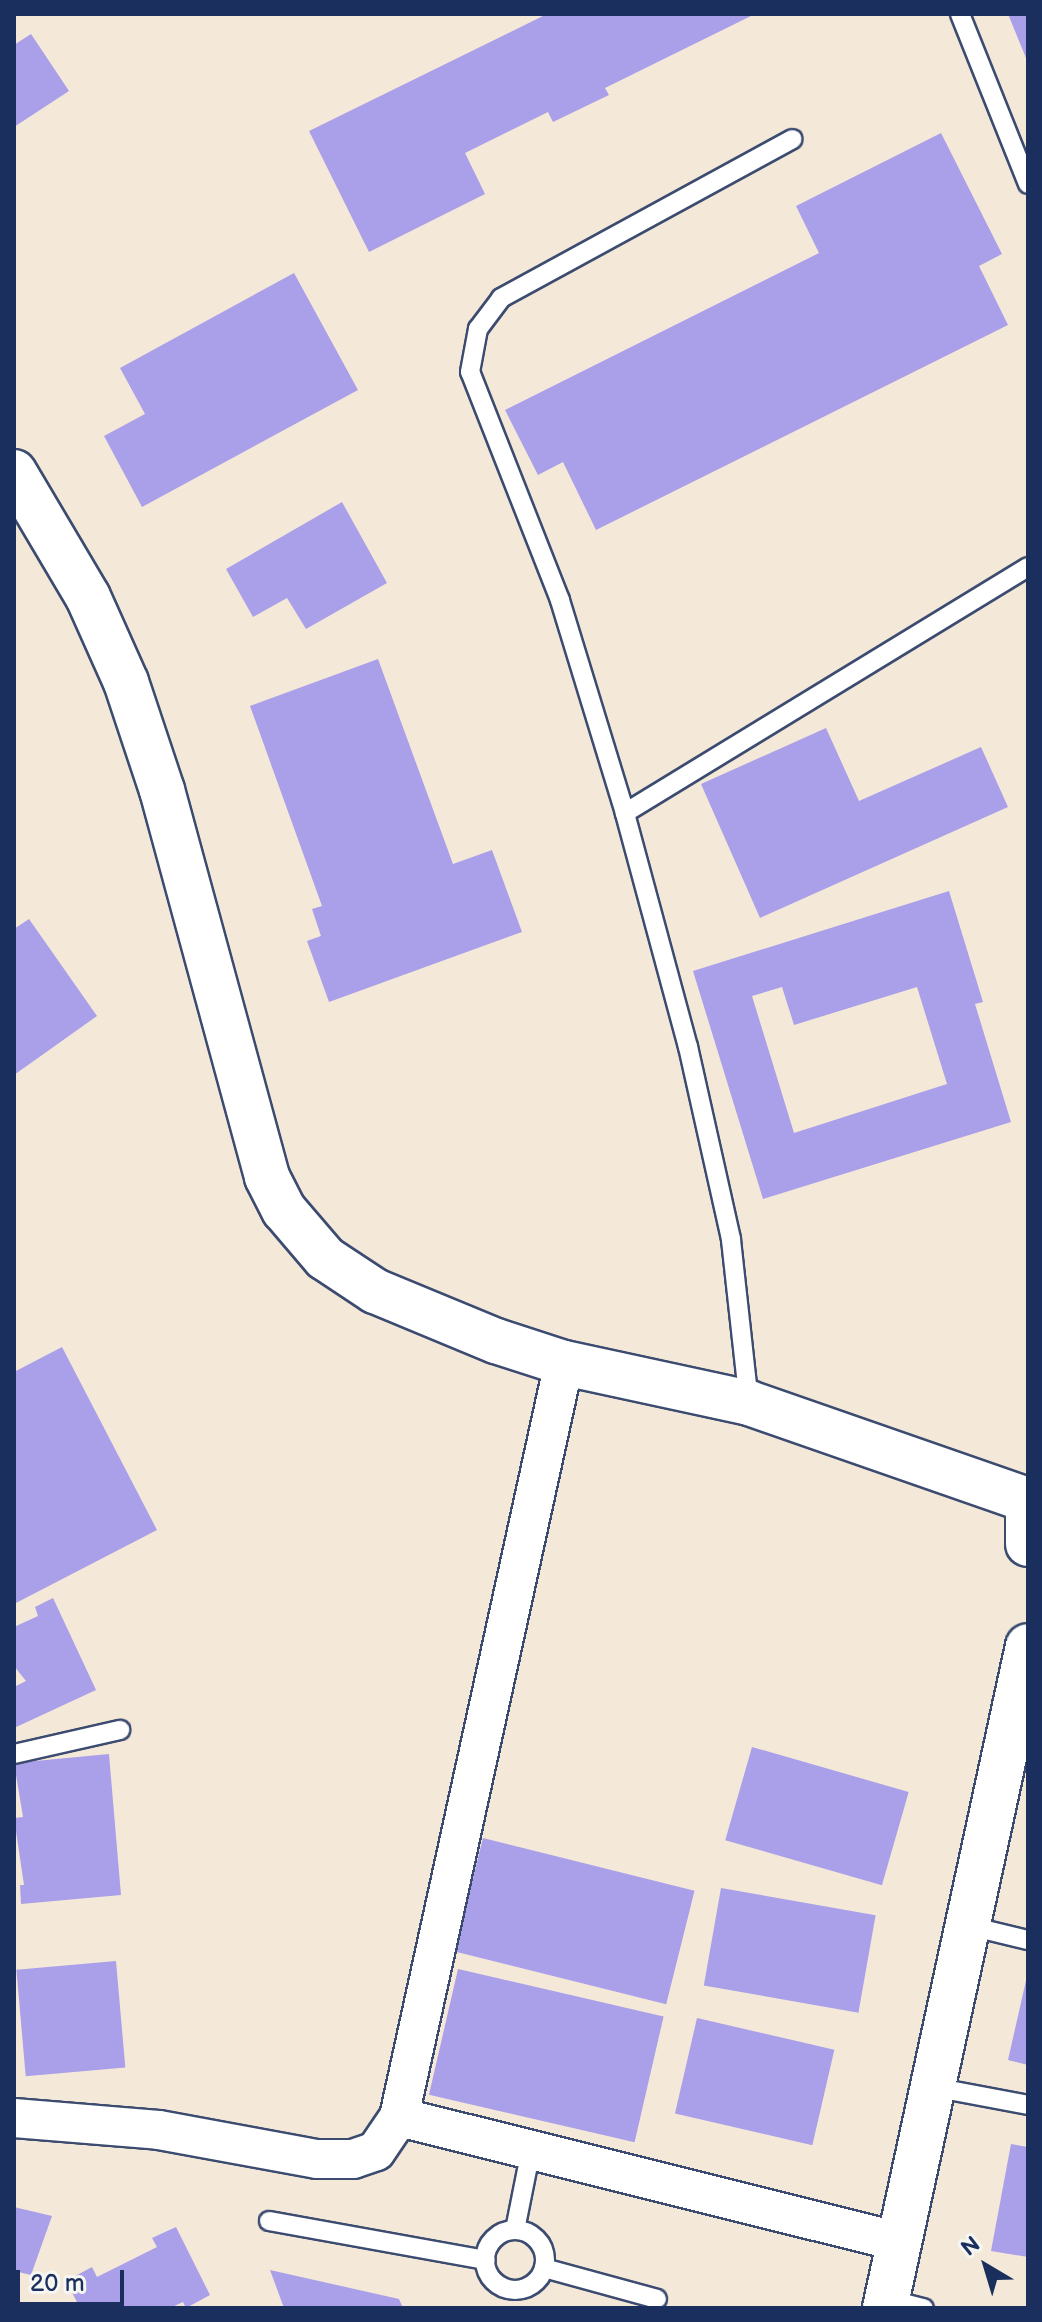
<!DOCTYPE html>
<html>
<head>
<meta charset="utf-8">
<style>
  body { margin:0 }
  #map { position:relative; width:1042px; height:2322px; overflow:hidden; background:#f4e9d8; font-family:"Balsamiq Sans",sans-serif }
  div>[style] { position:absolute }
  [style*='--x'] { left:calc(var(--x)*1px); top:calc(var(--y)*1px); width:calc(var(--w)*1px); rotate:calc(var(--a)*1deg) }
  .building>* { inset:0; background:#aa9fe9; transform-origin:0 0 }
  .roads { filter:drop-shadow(2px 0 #3c4b70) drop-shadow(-2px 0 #3c4b70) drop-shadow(0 2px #3c4b70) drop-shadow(0 -2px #3c4b70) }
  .service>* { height:18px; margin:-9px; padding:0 9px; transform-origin:9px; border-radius:9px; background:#fff }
  .service>.ring { margin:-9px; padding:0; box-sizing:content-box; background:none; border:18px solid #fff; border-radius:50% }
  .minor>* { height:38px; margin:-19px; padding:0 19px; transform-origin:19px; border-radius:19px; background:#fff }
  .tertiary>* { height:44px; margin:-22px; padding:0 22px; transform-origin:22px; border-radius:22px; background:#fff }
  span { translate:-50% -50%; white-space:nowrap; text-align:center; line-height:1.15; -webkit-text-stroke:8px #f6f6f2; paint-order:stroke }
  .frame { position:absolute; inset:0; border:16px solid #1b2f5e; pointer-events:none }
  .north { position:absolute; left:946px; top:2226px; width:80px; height:80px; -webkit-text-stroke:6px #f6f6f2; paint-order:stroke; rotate:322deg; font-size:22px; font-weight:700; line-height:32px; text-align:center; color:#1b2f5e }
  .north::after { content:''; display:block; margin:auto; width:28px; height:36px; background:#1b2f5e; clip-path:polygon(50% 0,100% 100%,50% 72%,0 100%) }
  .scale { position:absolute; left:16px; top:2270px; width:108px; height:36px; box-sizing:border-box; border:4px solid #1b2f5e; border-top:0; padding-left:10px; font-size:24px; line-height:28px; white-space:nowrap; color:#1b2f5e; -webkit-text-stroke:6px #f6f6f2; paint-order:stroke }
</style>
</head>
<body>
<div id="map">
  <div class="building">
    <div style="clip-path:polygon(547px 14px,755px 14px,605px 88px,609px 95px,553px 122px,548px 112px,465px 153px,485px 194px,369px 252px,309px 131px)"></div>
    <div style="clip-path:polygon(1008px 14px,1028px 14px,1028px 63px)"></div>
    <div style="clip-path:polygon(31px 34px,69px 91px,14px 127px,14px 45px)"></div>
    <div style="clip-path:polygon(941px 133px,1002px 254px,979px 266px,1008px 325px,596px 530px,563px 462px,538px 475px,505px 410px,819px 253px,796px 206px)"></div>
    <div style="clip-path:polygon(294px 273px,358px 390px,142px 507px,104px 436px,145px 414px,120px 368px)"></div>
    <div style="clip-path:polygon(342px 502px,387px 583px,306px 629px,287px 598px,253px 617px,226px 569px)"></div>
    <div style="clip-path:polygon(378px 659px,453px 864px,492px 850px,522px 932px,329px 1002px,307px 941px,321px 936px,312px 909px,322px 906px,250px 706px)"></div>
    <div style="clip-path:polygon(826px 728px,859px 801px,981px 747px,1008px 807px,760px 918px,701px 784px)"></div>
    <div style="clip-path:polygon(evenodd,949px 891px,983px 1002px,975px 1004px,1011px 1122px,763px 1199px,693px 971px,949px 891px,782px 987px,794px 1025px,917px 987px,947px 1084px,794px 1133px,752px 996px,782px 987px)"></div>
    <div style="clip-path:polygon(29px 919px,97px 1016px,14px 1075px,14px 929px)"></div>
    <div style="clip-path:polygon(62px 1347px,157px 1530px,14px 1604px,14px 1372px)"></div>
    <div style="clip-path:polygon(53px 1598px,96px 1690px,14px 1728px,14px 1687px,26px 1681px,14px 1666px,14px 1627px,38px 1616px,35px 1607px)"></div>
    <div style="left:752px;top:1747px;width:163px;height:97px;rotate:16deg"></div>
    <div style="clip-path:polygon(109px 1754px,121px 1895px,21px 1904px,20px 1885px,24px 1885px,14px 1818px,23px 1817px,14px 1763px)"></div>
    <div style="left:483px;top:1838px;width:218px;height:117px;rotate:14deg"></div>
    <div style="left:721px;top:1888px;width:157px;height:99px;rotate:10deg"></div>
    <div style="left:116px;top:1961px;width:107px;height:100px;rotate:85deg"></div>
    <div style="left:458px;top:1969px;width:211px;height:129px;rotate:13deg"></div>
    <div style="clip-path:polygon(1027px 1976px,1028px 1976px,1028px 2065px,1008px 2060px)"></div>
    <div style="left:697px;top:2018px;width:141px;height:98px;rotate:13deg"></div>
    <div style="clip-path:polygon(1011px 2144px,1028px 2147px,1028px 2257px,991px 2251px)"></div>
    <div style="clip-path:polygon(14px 2207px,52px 2216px,31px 2275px,14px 2271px)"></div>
    <div style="clip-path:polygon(176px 2227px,210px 2295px,186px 2308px,183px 2302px,170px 2308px,78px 2304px,66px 2281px,92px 2267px,97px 2277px,157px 2247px,152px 2238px)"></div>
    <div style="clip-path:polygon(270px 2270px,399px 2299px,403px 2308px,284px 2308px)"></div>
  </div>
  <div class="roads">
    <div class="service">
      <div style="--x:960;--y:14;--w:183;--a:68.2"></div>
      <div style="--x:625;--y:813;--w:472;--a:-31.4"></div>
      <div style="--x:749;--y:1403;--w:165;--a:-96.3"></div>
      <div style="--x:731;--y:1239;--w:197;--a:-102.6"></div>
      <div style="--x:688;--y:1047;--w:242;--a:-105.1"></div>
      <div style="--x:625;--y:813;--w:223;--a:-107"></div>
      <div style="--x:560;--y:600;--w:245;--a:-111.5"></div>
      <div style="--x:470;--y:372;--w:44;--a:-79.5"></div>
      <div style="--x:478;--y:329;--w:39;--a:-53"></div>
      <div style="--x:501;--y:298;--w:332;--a:-28.6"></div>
      <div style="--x:14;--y:1754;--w:109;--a:-12.8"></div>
      <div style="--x:966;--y:1925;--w:64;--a:13.6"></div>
      <div style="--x:933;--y:2087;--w:97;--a:10.7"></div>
      <div style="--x:269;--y:2221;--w:220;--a:10.2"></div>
      <div style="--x:515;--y:2230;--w:82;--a:-78.7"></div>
      <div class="ring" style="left:485px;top:2230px;width:42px;height:42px"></div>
      <div style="--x:544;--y:2268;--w:117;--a:15.3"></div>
      <div style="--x:887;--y:2299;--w:38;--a:14"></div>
    </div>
    <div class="minor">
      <div style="--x:399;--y:2117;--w:772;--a:-77.66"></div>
      <div style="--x:14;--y:2118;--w:145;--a:4.7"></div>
      <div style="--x:159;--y:2130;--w:161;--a:10.4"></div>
      <div style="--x:317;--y:2159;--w:36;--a:0"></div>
      <div style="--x:353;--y:2159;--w:24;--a:-19"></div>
      <div style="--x:376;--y:2151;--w:41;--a:-55.9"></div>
      <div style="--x:399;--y:2117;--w:512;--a:14.01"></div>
    </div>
    <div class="tertiary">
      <div style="--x:14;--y:472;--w:145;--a:59.4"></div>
      <div style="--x:88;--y:597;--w:93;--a:65.9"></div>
      <div style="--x:126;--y:682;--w:114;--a:71.6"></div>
      <div style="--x:162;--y:790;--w:401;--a:74.8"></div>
      <div style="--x:267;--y:1177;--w:37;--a:63"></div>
      <div style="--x:284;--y:1210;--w:63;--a:49.5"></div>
      <div style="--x:325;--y:1258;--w:60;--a:33.4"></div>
      <div style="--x:375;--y:1291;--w:131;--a:22.5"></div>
      <div style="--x:496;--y:1341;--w:71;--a:17.9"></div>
      <div style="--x:564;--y:1363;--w:189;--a:12.2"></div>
      <div style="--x:749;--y:1403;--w:295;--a:19.2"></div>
      <div style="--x:1028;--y:1509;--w:35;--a:90"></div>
      <div style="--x:885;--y:2308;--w:677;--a:-77.81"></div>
    </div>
  </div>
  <div class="frame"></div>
  <div class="north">N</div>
  <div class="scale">20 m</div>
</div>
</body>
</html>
